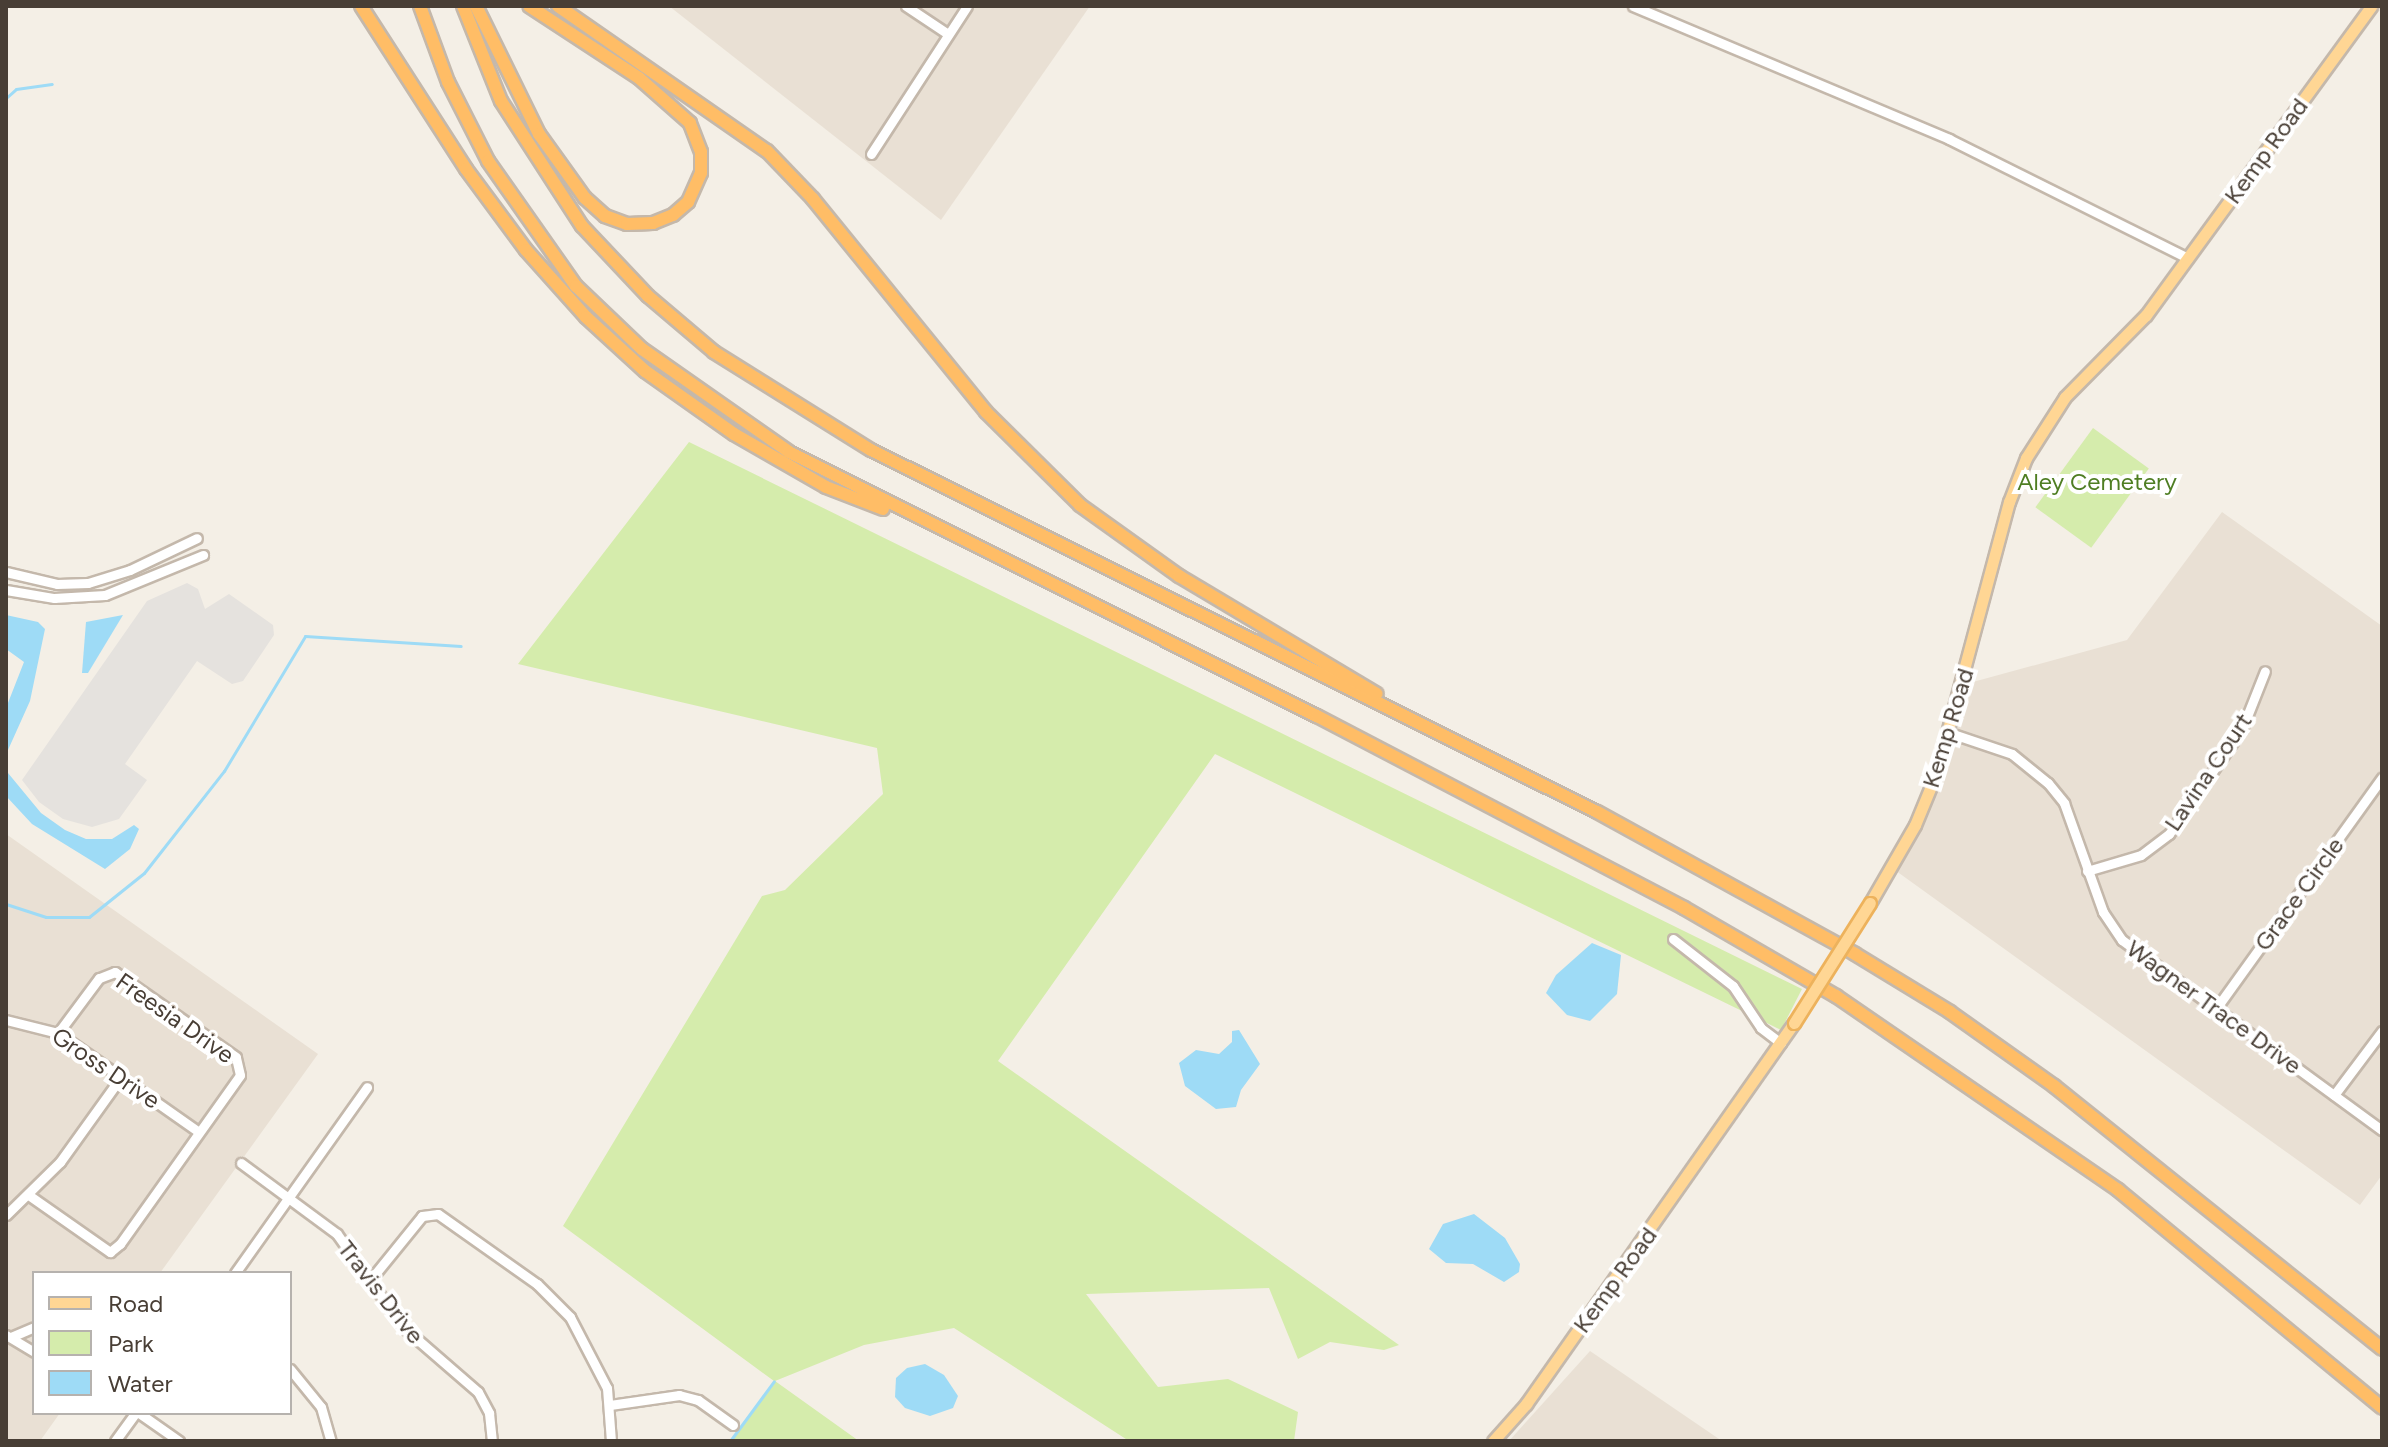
<!DOCTYPE html>
<html>
<head>
<meta charset="utf-8">
<style>
  body { margin:0 }
  #map { position:relative; width:2388px; height:1447px; overflow:hidden; background:#f4efe6; font-family:Figtree,sans-serif }
  div>[style] { position:absolute }
  [style*='--x'] { left:calc(var(--x)*1px); top:calc(var(--y)*1px); width:calc(var(--w)*1px); rotate:calc(var(--a)*1deg) }
  .residential>* { inset:0; background:#e9e0d4 }
  .green>* { inset:0; background:#d5ecac; transform-origin:0 0 }
  .parking>* { inset:0; background:#e5e2de }
  .water>* { inset:0; background:#9edbf6 }
  .stream>* { height:3px; margin:-1.5px; padding:0 1.5px; transform-origin:1.5px; border-radius:1.5px; background:#9edbf6 }
  .roads { filter:drop-shadow(2px 0 #c4b8ab) drop-shadow(-2px 0 #c4b8ab) drop-shadow(0 2px #c4b8ab) drop-shadow(0 -2px #c4b8ab) }
  .minor>* { height:9px; margin:-4.5px; padding:0 4.5px; transform-origin:4.5px; border-radius:4.5px; background:#fff }
  .major>* { height:11px; margin:-5.5px; padding:0 5.5px; transform-origin:5.5px; border-radius:5.5px; background:#ffd694 }
  .highway>* { height:12px; margin:-6px; padding:0 6px; transform-origin:6px; border-radius:6px; background:#ffbd66 }
  .bridges { filter:drop-shadow(2px 0 #edb25c) drop-shadow(-2px 0 #edb25c) drop-shadow(0 2px #edb25c) drop-shadow(0 -2px #edb25c) }
  .major-bridge>* { height:11px; margin:-5.5px; padding:0 5.5px; transform-origin:5.5px; border-radius:5.5px; background:#ffd694 }
  span { translate:-50% -50%; white-space:nowrap; text-align:center; line-height:1.15; -webkit-text-stroke:8px #fff; paint-order:stroke }
  .street-label { font-size:24px; color:#483e35 }
  .park-label { font-size:24px; color:#4f7e23 }
  .frame { position:absolute; inset:0; border:8px solid #483e35; pointer-events:none }
  .legend { position:absolute; left:32px; top:1271px; width:260px; height:144px; box-sizing:border-box; background:#fff; border:2px solid #b6b2ae; margin:0; padding:10px 14px; list-style:none; font-size:24px; color:#483e35 }
  .legend li { display:flex; align-items:center; gap:16px; height:40px }
  .legend b { width:40px; border:2px solid #b6b2ae }
</style>
</head>
<body>
<div id="map">
  <div class="residential">
    <div style="clip-path:polygon(669px 6px,1090px 6px,941px 220px)"></div>
    <div style="clip-path:polygon(2222px 512px,2382px 626px,2382px 1175px,2360px 1205px,1892px 868px,1915px 825px,1962px 685px,2127px 640px)"></div>
    <div style="clip-path:polygon(6px 834px,318px 1054px,160px 1273px,34px 1273px,34px 1413px,60px 1413px,40px 1441px,6px 1441px)"></div>
    <div style="clip-path:polygon(1590px 1351px,1722px 1441px,1509px 1441px)"></div>
  </div>
  <div class="green">
    <div style="left:2093px;top:428px;width:69px;height:98px;rotate:36deg"></div>
    <div style="clip-path:polygon(689px 442px,1802px 989px,1781px 1030px,1215px 754px,998px 1061px,1399px 1345px,1384px 1350px,1330px 1342px,1298px 1359px,1269px 1288px,1086px 1294px,1158px 1387px,1228px 1379px,1298px 1412px,1294px 1441px,1129px 1441px,954px 1328px,864px 1345px,775px 1381px,859px 1441px,731px 1441px,774px 1381px,563px 1226px,762px 896px,785px 890px,883px 794px,877px 748px,518px 664px)"></div>
  </div>
  <div class="parking">
    <div style="clip-path:polygon(187px 583px,198px 589px,205px 609px,229px 594px,273px 625px,274px 635px,243px 681px,232px 684px,197px 661px,125px 764px,147px 780px,119px 819px,92px 827px,63px 819px,39px 802px,22px 780px,147px 601px)"></div>
  </div>
  <div class="water">
    <div style="clip-path:polygon(6px 615px,38px 622px,45px 629px,30px 701px,8px 750px,8px 773px,41px 813px,65px 830px,86px 839px,112px 839px,134px 825px,139px 829px,130px 849px,105px 869px,32px 824px,6px 796px,6px 708px,24px 662px,6px 649px)"></div>
    <div style="clip-path:polygon(123px 615px,88px 673px,82px 673px,86px 622px)"></div>
    <div style="clip-path:polygon(1592px 943px,1621px 955px,1617px 994px,1590px 1021px,1567px 1015px,1546px 993px,1556px 975px)"></div>
    <div style="clip-path:polygon(1239px 1030px,1260px 1064px,1241px 1090px,1236px 1107px,1216px 1109px,1185px 1086px,1179px 1063px,1196px 1050px,1219px 1054px,1232px 1042px,1232px 1031px)"></div>
    <div style="clip-path:polygon(1474px 1214px,1505px 1238px,1520px 1264px,1519px 1272px,1504px 1282px,1473px 1264px,1446px 1263px,1429px 1249px,1443px 1224px)"></div>
    <div style="clip-path:polygon(925px 1364px,944px 1375px,958px 1396px,953px 1408px,930px 1416px,905px 1408px,895px 1397px,896px 1378px,907px 1368px)"></div>
  </div>
  <div class="stream">
    <div style="--x:6;--y:98;--w:13;--a:-42"></div>
    <div style="--x:16;--y:89;--w:36;--a:-8"></div>
    <div style="--x:6;--y:904;--w:42;--a:18"></div>
    <div style="--x:46;--y:917;--w:43;--a:0"></div>
    <div style="--x:89;--y:917;--w:70;--a:-38.7"></div>
    <div style="--x:144;--y:873;--w:130;--a:-51.9"></div>
    <div style="--x:224;--y:771;--w:157;--a:-59"></div>
    <div style="--x:305;--y:636;--w:156;--a:3.7"></div>
    <div style="--x:730;--y:1441;--w:74;--a:-53.7"></div>
  </div>
  <div class="roads">
    <div class="minor">
      <div style="--x:906;--y:6;--w:50;--a:33.7"></div>
      <div style="--x:1633;--y:6;--w:343;--a:22.8"></div>
      <div style="--x:1949;--y:139;--w:267;--a:26.5"></div>
      <div style="--x:871;--y:154;--w:176;--a:-57"></div>
      <div style="--x:6;--y:572;--w:52;--a:13.2"></div>
      <div style="--x:57;--y:584;--w:31;--a:-2"></div>
      <div style="--x:88;--y:583;--w:44;--a:-17.2"></div>
      <div style="--x:130;--y:570;--w:74;--a:-25.5"></div>
      <div style="--x:6;--y:590;--w:49;--a:9.5"></div>
      <div style="--x:54;--y:598;--w:51;--a:-3.4"></div>
      <div style="--x:105;--y:595;--w:106;--a:-22.2"></div>
      <div style="--x:1950;--y:733;--w:65;--a:18.7"></div>
      <div style="--x:2012;--y:754;--w:46;--a:38.9"></div>
      <div style="--x:2048;--y:783;--w:26;--a:51"></div>
      <div style="--x:2064;--y:803;--w:116;--a:70.3"></div>
      <div style="--x:2103;--y:912;--w:34;--a:56"></div>
      <div style="--x:2122;--y:940;--w:322;--a:36.2"></div>
      <div style="--x:2087;--y:871;--w:56;--a:-16.5"></div>
      <div style="--x:2141;--y:855;--w:35;--a:-37"></div>
      <div style="--x:2169;--y:834;--w:128;--a:-55.2"></div>
      <div style="--x:2242;--y:729;--w:62;--a:-68.4"></div>
      <div style="--x:1673;--y:939;--w:76;--a:38.1"></div>
      <div style="--x:1733;--y:986;--w:50;--a:56.3"></div>
      <div style="--x:1761;--y:1028;--w:25;--a:37"></div>
      <div style="--x:2215;--y:1010;--w:286;--a:-54.3"></div>
      <div style="--x:6;--y:1020;--w:54;--a:14"></div>
      <div style="--x:58;--y:1033;--w:172;--a:35.1"></div>
      <div style="--x:2334;--y:1095;--w:80;--a:-53.1"></div>
      <div style="--x:241;--y:1163;--w:119;--a:36.5"></div>
      <div style="--x:337;--y:1234;--w:114;--a:54.6"></div>
      <div style="--x:403;--y:1327;--w:99;--a:40.9"></div>
      <div style="--x:478;--y:1392;--w:24;--a:62"></div>
      <div style="--x:489;--y:1413;--w:28;--a:84"></div>
      <div style="--x:30;--y:1196;--w:98;--a:35"></div>
      <div style="--x:110;--y:1252;--w:13;--a:-39"></div>
      <div style="--x:120;--y:1244;--w:207;--a:-54.6"></div>
      <div style="--x:240;--y:1075;--w:18;--a:-103"></div>
      <div style="--x:236;--y:1057;--w:148;--a:-144.9"></div>
      <div style="--x:115;--y:972;--w:17;--a:159"></div>
      <div style="--x:99;--y:978;--w:69;--a:126.7"></div>
      <div style="--x:6;--y:1215;--w:76;--a:-44.5"></div>
      <div style="--x:60;--y:1162;--w:105;--a:-54.3"></div>
      <div style="--x:235;--y:1273;--w:228;--a:-54.6"></div>
      <div style="--x:371;--y:1279;--w:81;--a:-51"></div>
      <div style="--x:422;--y:1216;--w:16;--a:-7"></div>
      <div style="--x:438;--y:1214;--w:121;--a:35.3"></div>
      <div style="--x:537;--y:1284;--w:47;--a:45"></div>
      <div style="--x:570;--y:1317;--w:80;--a:62.5"></div>
      <div style="--x:607;--y:1388;--w:53;--a:85.7"></div>
      <div style="--x:6;--y:1335;--w:33;--a:31"></div>
      <div style="--x:11;--y:1337;--w:25;--a:-23"></div>
      <div style="--x:290;--y:1369;--w:49;--a:50.8"></div>
      <div style="--x:321;--y:1407;--w:35;--a:74"></div>
      <div style="--x:610;--y:1405;--w:70;--a:-8.2"></div>
      <div style="--x:679;--y:1395;--w:20;--a:15"></div>
      <div style="--x:698;--y:1400;--w:43;--a:35.5"></div>
      <div style="--x:139;--y:1413;--w:49;--a:35"></div>
      <div style="--x:115;--y:1441;--w:34;--a:-54"></div>
    </div>
    <div class="major">
      <div style="--x:1870;--y:903;--w:90;--a:-60"></div>
      <div style="--x:1915;--y:825;--w:55;--a:-67.6"></div>
      <div style="--x:1936;--y:774;--w:282;--a:-75"></div>
      <div style="--x:2009;--y:502;--w:47;--a:-68.9"></div>
      <div style="--x:2026;--y:458;--w:72;--a:-57.4"></div>
      <div style="--x:2065;--y:397;--w:115;--a:-45.4"></div>
      <div style="--x:2146;--y:315;--w:382;--a:-53.9"></div>
      <div style="--x:1493;--y:1441;--w:50;--a:-48.3"></div>
      <div style="--x:1526;--y:1404;--w:466;--a:-54.9"></div>
    </div>
    <div class="highway">
      <div style="--x:361;--y:6;--w:194;--a:57.2"></div>
      <div style="--x:466;--y:169;--w:101;--a:53.5"></div>
      <div style="--x:526;--y:250;--w:90;--a:48.2"></div>
      <div style="--x:586;--y:317;--w:80;--a:42.5"></div>
      <div style="--x:645;--y:371;--w:109;--a:35.3"></div>
      <div style="--x:734;--y:434;--w:106;--a:29.9"></div>
      <div style="--x:826;--y:487;--w:61;--a:21.1"></div>
      <div style="--x:420;--y:6;--w:81;--a:69.8"></div>
      <div style="--x:448;--y:82;--w:89;--a:63.1"></div>
      <div style="--x:488;--y:161;--w:153;--a:54.9"></div>
      <div style="--x:576;--y:286;--w:91;--a:43.7"></div>
      <div style="--x:642;--y:349;--w:179;--a:35"></div>
      <div style="--x:789;--y:452;--w:590;--a:26.57"></div>
      <div style="--x:1317;--y:716;--w:414;--a:27.6"></div>
      <div style="--x:1684;--y:908;--w:176;--a:30.1"></div>
      <div style="--x:1836;--y:996;--w:342;--a:34.5"></div>
      <div style="--x:2118;--y:1190;--w:342;--a:39.5"></div>
      <div style="--x:463;--y:6;--w:102;--a:68.2"></div>
      <div style="--x:501;--y:101;--w:149;--a:57.1"></div>
      <div style="--x:582;--y:226;--w:96;--a:46.7"></div>
      <div style="--x:648;--y:296;--w:87;--a:40.3"></div>
      <div style="--x:714;--y:352;--w:185;--a:32"></div>
      <div style="--x:871;--y:450;--w:811;--a:26.5"></div>
      <div style="--x:1597;--y:812;--w:294;--a:28.8"></div>
      <div style="--x:1855;--y:954;--w:111;--a:31.4"></div>
      <div style="--x:1950;--y:1012;--w:128;--a:35.4"></div>
      <div style="--x:2054;--y:1086;--w:420;--a:38.7"></div>
      <div style="--x:476;--y:6;--w:143;--a:63.8"></div>
      <div style="--x:539;--y:134;--w:79;--a:54.3"></div>
      <div style="--x:585;--y:198;--w:27;--a:42"></div>
      <div style="--x:605;--y:216;--w:23;--a:20"></div>
      <div style="--x:627;--y:224;--w:26;--a:-2"></div>
      <div style="--x:653;--y:223;--w:22;--a:-22"></div>
      <div style="--x:673;--y:215;--w:20;--a:-41"></div>
      <div style="--x:688;--y:202;--w:32;--a:-66"></div>
      <div style="--x:701;--y:173;--w:21;--a:-90"></div>
      <div style="--x:701;--y:152;--w:31;--a:-111"></div>
      <div style="--x:690;--y:123;--w:68;--a:-138.6"></div>
      <div style="--x:639;--y:78;--w:131;--a:-146.8"></div>
      <div style="--x:558;--y:6;--w:254;--a:34.8"></div>
      <div style="--x:767;--y:151;--w:66;--a:46.2"></div>
      <div style="--x:813;--y:199;--w:274;--a:50.9"></div>
      <div style="--x:986;--y:412;--w:132;--a:44.7"></div>
      <div style="--x:1080;--y:505;--w:122;--a:35.6"></div>
      <div style="--x:1179;--y:576;--w:230;--a:30.8"></div>
    </div>
  </div>
  <div class="bridges">
    <div class="major-bridge">
      <div style="--x:1794;--y:1023;--w:142;--a:-57.7"></div>
    </div>
  </div>
  <div class="street-label">
    <span style="left:2266px;top:151px;rotate:-54deg">Kemp Road</span>
    <span style="left:1948px;top:728px;rotate:-73deg">Kemp Road</span>
    <span style="left:2208px;top:772px;rotate:-56deg">Lavina Court</span>
    <span style="left:2299px;top:894px;rotate:-54deg">Grace Circle</span>
    <span style="left:2214px;top:1007px;rotate:36deg">Wagner Trace Drive</span>
    <span style="left:175px;top:1018px;rotate:35deg">Freesia Drive</span>
    <span style="left:106px;top:1068px;rotate:34deg">Gross Drive</span>
    <span style="left:1615px;top:1280px;rotate:-54deg">Kemp Road</span>
    <span style="left:381px;top:1292px;rotate:52deg">Travis Drive</span>
  </div>
  <div class="park-label">
    <span style="left:2097px;top:482px">Aley Cemetery</span>
  </div>
  <div class="frame"></div>
  <ul class="legend">
  <li><b style="height:10px;background:#ffd694"></b>Road</li>
  <li><b style="height:22px;background:#d5ecac"></b>Park</li>
  <li><b style="height:22px;background:#9edbf6"></b>Water</li>
  </ul>
</div>
</body>
</html>
